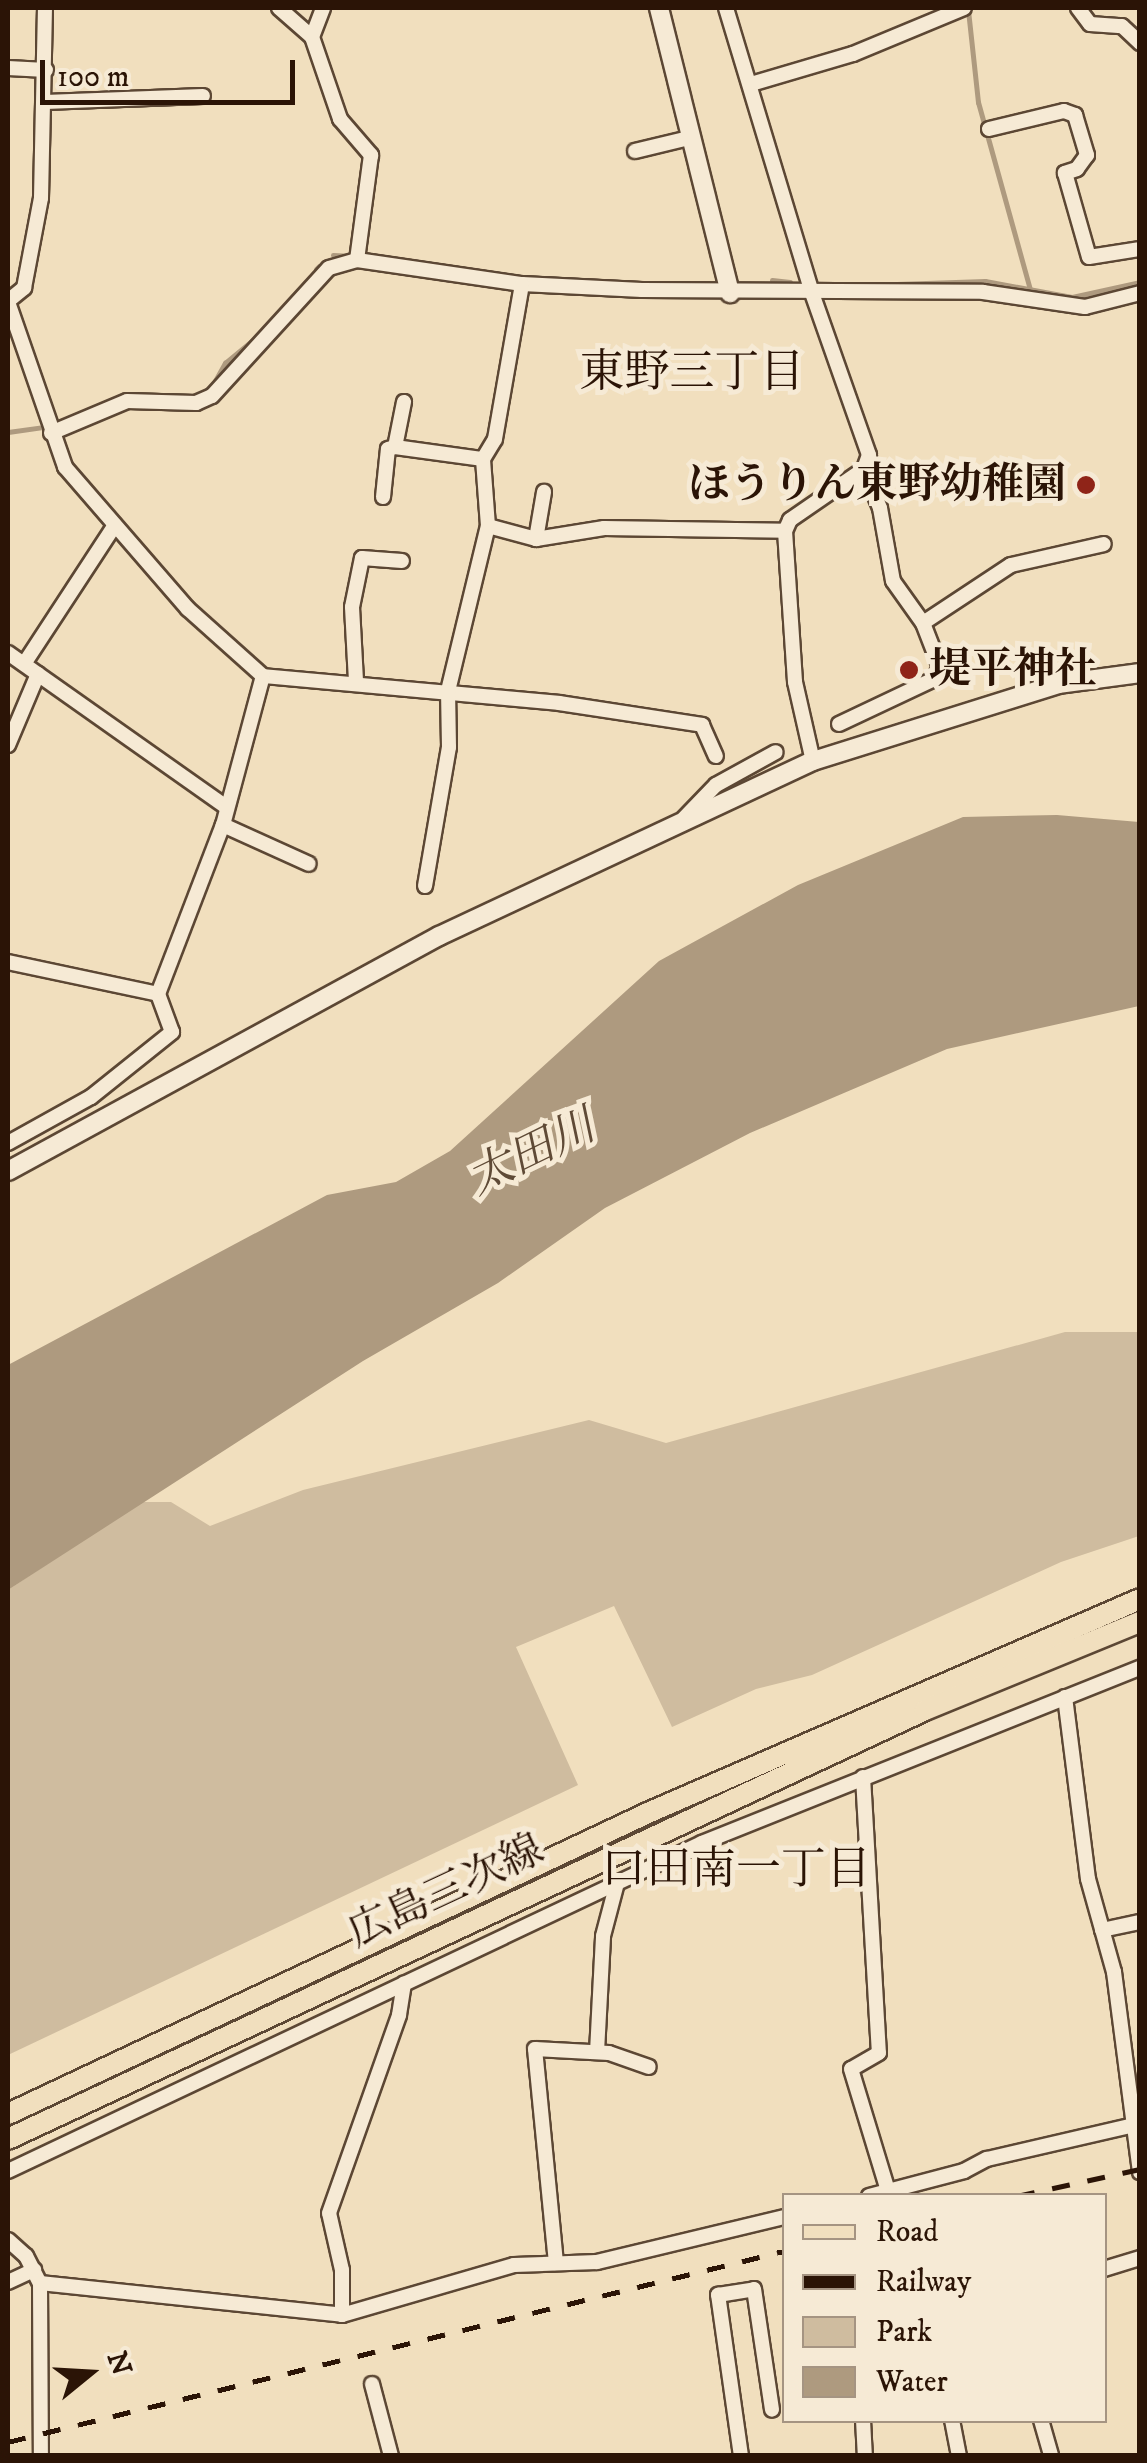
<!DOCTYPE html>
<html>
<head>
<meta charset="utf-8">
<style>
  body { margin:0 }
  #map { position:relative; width:1147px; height:2463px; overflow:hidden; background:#f1dfbe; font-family:"IM FELL DW Pica","Noto Serif JP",serif }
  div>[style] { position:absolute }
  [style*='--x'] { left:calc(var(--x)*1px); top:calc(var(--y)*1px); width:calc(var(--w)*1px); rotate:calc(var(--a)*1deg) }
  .green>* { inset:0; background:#cfbc9f }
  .water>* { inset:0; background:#ae9a7f }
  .stream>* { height:5px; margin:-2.5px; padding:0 2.5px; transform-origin:2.5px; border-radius:2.5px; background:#ae9a7f }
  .roads { filter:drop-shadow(2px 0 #5c4734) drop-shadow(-2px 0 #5c4734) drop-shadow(0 2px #5c4734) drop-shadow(0 -2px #5c4734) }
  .street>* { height:14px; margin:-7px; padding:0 7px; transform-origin:7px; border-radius:7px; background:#f6ead5 }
  .secondary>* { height:18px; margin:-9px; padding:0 9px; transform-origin:9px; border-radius:9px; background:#f6ead5 }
  .primary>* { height:20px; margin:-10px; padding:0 10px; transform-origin:10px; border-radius:10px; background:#f1dfbe }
  .rail>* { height:5px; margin-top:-2.5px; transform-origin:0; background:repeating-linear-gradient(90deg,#2b1406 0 18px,transparent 0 36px) }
  .dots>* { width:28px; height:28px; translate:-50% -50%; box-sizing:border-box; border:5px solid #f6ead5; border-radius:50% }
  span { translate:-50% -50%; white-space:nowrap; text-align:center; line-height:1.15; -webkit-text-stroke:10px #f6ead5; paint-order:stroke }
  .poi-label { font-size:42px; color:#2b1406; font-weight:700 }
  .right { translate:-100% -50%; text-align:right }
  .left { translate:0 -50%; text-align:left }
  .street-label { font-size:42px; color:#2b1406 }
  .neighbourhood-label { font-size:45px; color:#2b1406 }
  .water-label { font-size:45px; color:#5f4a36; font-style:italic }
  .frame { position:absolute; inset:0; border:10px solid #2b1406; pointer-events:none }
  .legend { position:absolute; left:782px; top:2193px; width:325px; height:230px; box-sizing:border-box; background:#f6ead5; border:2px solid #a59482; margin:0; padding:12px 18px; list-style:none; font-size:30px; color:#2b1406 }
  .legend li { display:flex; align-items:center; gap:20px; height:50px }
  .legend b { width:50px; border:2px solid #a59482 }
  .north { position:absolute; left:40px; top:2323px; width:100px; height:100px; -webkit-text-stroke:8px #f6ead5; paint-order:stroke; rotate:72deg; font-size:28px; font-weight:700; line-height:40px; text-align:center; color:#2b1406 }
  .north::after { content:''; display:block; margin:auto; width:35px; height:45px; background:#2b1406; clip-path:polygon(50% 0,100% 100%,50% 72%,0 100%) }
  .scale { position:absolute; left:40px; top:60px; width:255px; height:45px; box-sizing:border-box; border:5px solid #2b1406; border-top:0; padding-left:12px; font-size:30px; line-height:35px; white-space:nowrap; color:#2b1406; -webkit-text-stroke:8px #f6ead5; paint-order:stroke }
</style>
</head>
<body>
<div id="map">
  <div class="green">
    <div style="clip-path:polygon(1065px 1332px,1139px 1332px,1139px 1536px,1061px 1562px,812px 1675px,756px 1689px,672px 1727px,614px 1606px,516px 1647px,578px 1785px,8px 2055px,8px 1590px,35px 1572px,142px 1502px,171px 1502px,210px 1526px,303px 1490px,589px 1420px,666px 1443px)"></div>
  </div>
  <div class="water">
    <div style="clip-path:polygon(1057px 815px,1139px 822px,1139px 1006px,947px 1049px,750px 1133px,605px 1208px,498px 1283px,363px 1361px,8px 1590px,8px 1365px,327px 1195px,396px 1182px,450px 1151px,659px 961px,798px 885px,963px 817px)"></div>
  </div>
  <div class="stream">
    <div style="--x:968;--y:10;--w:93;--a:83.8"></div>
    <div style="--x:978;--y:102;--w:194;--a:74.5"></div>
    <div style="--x:333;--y:255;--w:20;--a:3"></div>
    <div style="--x:316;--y:269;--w:4;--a:-45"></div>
    <div style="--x:772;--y:280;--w:18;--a:6"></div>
    <div style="--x:867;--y:285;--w:118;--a:-1.9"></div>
    <div style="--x:985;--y:281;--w:88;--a:10.4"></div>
    <div style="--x:1072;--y:297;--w:70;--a:-12.4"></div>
    <div style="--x:294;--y:296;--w:17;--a:-50"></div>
    <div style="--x:211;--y:388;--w:29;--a:-61"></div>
    <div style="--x:225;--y:363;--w:45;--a:-39.6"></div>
    <div style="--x:58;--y:423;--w:73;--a:-23.4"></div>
    <div style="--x:125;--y:394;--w:43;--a:2.7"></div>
    <div style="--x:8;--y:432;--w:35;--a:-8"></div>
  </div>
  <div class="roads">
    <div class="street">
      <div style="--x:279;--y:8;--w:44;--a:41.3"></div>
      <div style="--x:312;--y:37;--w:87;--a:71.1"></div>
      <div style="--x:340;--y:119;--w:48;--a:49.3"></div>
      <div style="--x:371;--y:155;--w:106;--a:97.6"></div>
      <div style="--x:726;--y:8;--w:298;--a:73.2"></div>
      <div style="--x:812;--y:293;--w:172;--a:70.6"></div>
      <div style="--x:869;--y:455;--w:15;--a:110"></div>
      <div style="--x:864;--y:469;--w:90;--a:145.4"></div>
      <div style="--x:790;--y:520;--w:12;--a:114"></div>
      <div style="--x:785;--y:531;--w:151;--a:86.2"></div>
      <div style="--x:795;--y:682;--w:81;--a:77.2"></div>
      <div style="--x:1078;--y:8;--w:20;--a:53"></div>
      <div style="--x:1090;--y:24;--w:32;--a:4"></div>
      <div style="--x:1122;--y:26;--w:25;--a:43"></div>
      <div style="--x:312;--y:37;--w:31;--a:-69"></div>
      <div style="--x:8;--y:68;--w:38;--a:3"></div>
      <div style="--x:751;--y:84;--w:106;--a:-16.4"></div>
      <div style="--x:853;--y:54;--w:120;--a:-22.5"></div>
      <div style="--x:45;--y:102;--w:158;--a:-2.2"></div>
      <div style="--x:989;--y:129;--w:77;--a:-13.5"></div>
      <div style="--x:1064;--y:111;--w:12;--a:20"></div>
      <div style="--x:1075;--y:115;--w:42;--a:73.3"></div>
      <div style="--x:1087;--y:155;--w:17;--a:126"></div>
      <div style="--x:1077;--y:169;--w:13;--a:162"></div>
      <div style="--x:1065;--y:173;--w:87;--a:74.1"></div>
      <div style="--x:1089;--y:257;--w:52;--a:-8.9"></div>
      <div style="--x:635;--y:151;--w:56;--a:-13.5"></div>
      <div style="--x:8;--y:301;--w:21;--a:-39"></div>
      <div style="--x:24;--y:288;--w:92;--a:-79.3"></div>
      <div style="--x:41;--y:198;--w:190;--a:-88.8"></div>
      <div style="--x:8;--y:302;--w:175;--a:70.9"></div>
      <div style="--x:65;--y:467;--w:188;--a:49.1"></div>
      <div style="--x:188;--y:609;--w:101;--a:41.8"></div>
      <div style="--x:263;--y:676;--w:297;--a:5.2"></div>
      <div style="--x:559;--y:703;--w:145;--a:8.7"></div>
      <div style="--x:702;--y:725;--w:34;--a:66"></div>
      <div style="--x:51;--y:433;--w:82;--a:-22.8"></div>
      <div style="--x:127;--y:401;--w:69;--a:1.7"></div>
      <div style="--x:196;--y:403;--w:17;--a:-24"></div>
      <div style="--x:212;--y:396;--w:173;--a:-47.6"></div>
      <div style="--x:329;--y:268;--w:29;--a:-16"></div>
      <div style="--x:357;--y:260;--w:167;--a:8.3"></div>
      <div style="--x:522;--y:284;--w:120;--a:2.9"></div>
      <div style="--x:642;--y:290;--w:341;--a:0.3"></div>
      <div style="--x:983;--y:292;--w:103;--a:8.4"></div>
      <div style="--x:1085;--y:307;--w:57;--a:-14.3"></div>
      <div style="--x:395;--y:447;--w:89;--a:7.8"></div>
      <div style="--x:864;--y:469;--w:42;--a:67.7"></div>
      <div style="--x:880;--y:508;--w:74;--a:79.9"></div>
      <div style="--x:893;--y:581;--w:52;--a:54.5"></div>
      <div style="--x:923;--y:623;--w:105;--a:-33.4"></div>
      <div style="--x:1011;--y:565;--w:95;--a:-12.7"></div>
      <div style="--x:383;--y:497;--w:48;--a:-84.1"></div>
      <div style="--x:388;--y:449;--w:7;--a:-16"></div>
      <div style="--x:395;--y:447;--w:46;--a:-78.7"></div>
      <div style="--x:488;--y:526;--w:50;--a:15.2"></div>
      <div style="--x:536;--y:539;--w:69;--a:-9.2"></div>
      <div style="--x:604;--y:528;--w:181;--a:0.9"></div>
      <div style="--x:536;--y:539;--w:48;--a:-80.3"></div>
      <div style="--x:8;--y:653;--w:267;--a:35.2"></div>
      <div style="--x:24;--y:664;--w:166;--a:-56.8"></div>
      <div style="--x:356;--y:681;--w:74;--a:-93.1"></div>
      <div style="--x:352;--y:607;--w:50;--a:-78.5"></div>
      <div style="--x:362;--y:558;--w:40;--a:4.3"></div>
      <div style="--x:839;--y:724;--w:105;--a:-25.3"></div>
      <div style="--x:934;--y:679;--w:13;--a:-63"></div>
      <div style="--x:940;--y:667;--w:47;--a:-111.1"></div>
      <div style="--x:8;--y:745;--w:77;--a:-67.1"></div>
      <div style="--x:684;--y:818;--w:46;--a:-45.9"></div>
      <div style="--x:716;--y:785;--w:68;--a:-28.8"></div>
      <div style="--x:223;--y:825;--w:94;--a:24.4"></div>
      <div style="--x:425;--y:886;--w:141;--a:-80.2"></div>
      <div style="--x:449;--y:747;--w:56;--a:-91"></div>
      <div style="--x:448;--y:691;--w:170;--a:-76.4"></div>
      <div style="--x:488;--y:526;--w:67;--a:-94.3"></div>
      <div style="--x:483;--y:459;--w:23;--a:-59"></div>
      <div style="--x:495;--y:439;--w:157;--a:-80.1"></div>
      <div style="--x:8;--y:962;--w:153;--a:12"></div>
      <div style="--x:8;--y:1143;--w:95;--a:-29"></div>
      <div style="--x:91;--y:1097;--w:104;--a:-38.7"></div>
      <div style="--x:172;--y:1032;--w:40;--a:-110.2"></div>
      <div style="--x:158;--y:994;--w:181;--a:-69"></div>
      <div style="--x:223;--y:825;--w:154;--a:-75"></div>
      <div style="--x:1065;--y:1697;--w:183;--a:82.8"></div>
      <div style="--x:1088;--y:1879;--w:97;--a:74.4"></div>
      <div style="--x:1114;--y:1972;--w:202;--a:82.6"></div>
      <div style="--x:863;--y:1777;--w:276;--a:86.7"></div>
      <div style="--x:879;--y:2053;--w:32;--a:150"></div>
      <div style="--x:851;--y:2069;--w:127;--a:73.1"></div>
      <div style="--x:1102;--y:1930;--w:39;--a:-12"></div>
      <div style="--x:597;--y:2052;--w:116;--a:-87"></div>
      <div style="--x:603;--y:1936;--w:55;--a:-75.2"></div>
      <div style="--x:8;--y:2171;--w:768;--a:-25.3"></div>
      <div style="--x:702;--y:1843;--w:472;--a:-21.8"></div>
      <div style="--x:869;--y:2196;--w:98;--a:-14.7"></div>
      <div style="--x:964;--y:2171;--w:26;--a:-28"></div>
      <div style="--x:987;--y:2159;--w:156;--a:-13"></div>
      <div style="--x:8;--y:2240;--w:24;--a:42"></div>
      <div style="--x:26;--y:2256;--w:30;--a:63"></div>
      <div style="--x:40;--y:2283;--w:173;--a:89.7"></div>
      <div style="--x:556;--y:2263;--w:215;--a:-95.6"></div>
      <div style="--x:535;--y:2049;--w:74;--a:3.1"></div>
      <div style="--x:609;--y:2053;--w:42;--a:19.3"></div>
      <div style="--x:1104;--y:2269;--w:38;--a:-17"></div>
      <div style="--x:8;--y:2282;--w:29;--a:-25"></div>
      <div style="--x:40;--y:2283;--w:304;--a:6"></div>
      <div style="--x:342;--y:2315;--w:179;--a:-16.2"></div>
      <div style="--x:514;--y:2265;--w:83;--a:-2.1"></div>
      <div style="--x:597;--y:2262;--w:192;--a:-13.5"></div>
      <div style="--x:342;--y:2315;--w:45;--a:-90"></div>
      <div style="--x:342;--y:2270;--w:58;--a:-102.8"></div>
      <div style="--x:329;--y:2213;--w:210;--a:-70.5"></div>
      <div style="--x:399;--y:2015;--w:32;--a:-81"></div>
      <div style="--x:372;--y:2384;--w:74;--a:75.2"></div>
      <div style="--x:863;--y:2420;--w:36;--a:87"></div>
      <div style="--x:952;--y:2420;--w:37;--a:79"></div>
      <div style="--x:1041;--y:2420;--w:37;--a:74"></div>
      <div style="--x:741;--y:2456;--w:163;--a:-98.1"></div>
      <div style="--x:718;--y:2295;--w:36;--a:-9"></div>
      <div style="--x:754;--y:2289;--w:122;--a:81.5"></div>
    </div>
    <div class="secondary">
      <div style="--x:659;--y:8;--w:294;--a:76"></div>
      <div style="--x:8;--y:1171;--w:491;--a:-28.6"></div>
      <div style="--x:439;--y:936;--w:413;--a:-25.1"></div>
      <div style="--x:813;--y:761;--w:257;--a:-17.4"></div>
      <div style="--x:1058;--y:684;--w:83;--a:-7.6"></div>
    </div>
    <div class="primary">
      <div style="--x:8;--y:2114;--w:709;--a:-25.19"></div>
      <div style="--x:650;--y:1812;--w:534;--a:-23.49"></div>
      <div style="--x:8;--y:2139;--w:1012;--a:-25.07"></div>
      <div style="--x:925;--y:1710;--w:232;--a:-22.3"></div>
    </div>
  </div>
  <div class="rail">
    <div style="--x:1017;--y:2196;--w:126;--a:-12.4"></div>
    <div style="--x:8;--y:2442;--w:799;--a:-13.83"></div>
  </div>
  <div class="dots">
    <div style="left:1086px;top:485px;background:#8f2418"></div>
    <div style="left:909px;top:670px;background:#8f2418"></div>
  </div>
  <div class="poi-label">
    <span class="right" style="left:1066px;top:485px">ほうりん東野幼稚園</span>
    <span class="left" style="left:929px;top:670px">堤平神社</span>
  </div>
  <div class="street-label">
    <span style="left:446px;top:1892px;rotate:-25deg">広島三次線</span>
  </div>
  <div class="neighbourhood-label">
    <span style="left:692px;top:374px">東野三丁目</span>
    <span style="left:736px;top:1871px">口田南一丁目</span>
  </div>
  <div class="water-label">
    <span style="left:532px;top:1154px;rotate:-26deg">太田川</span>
  </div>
  <div class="frame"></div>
  <ul class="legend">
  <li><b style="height:12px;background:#f1dfbe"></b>Road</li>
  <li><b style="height:12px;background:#2b1406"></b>Railway</li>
  <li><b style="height:28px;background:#cfbc9f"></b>Park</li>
  <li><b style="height:28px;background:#ae9a7f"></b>Water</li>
  </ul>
  <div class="north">N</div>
  <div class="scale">100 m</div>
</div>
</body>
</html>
